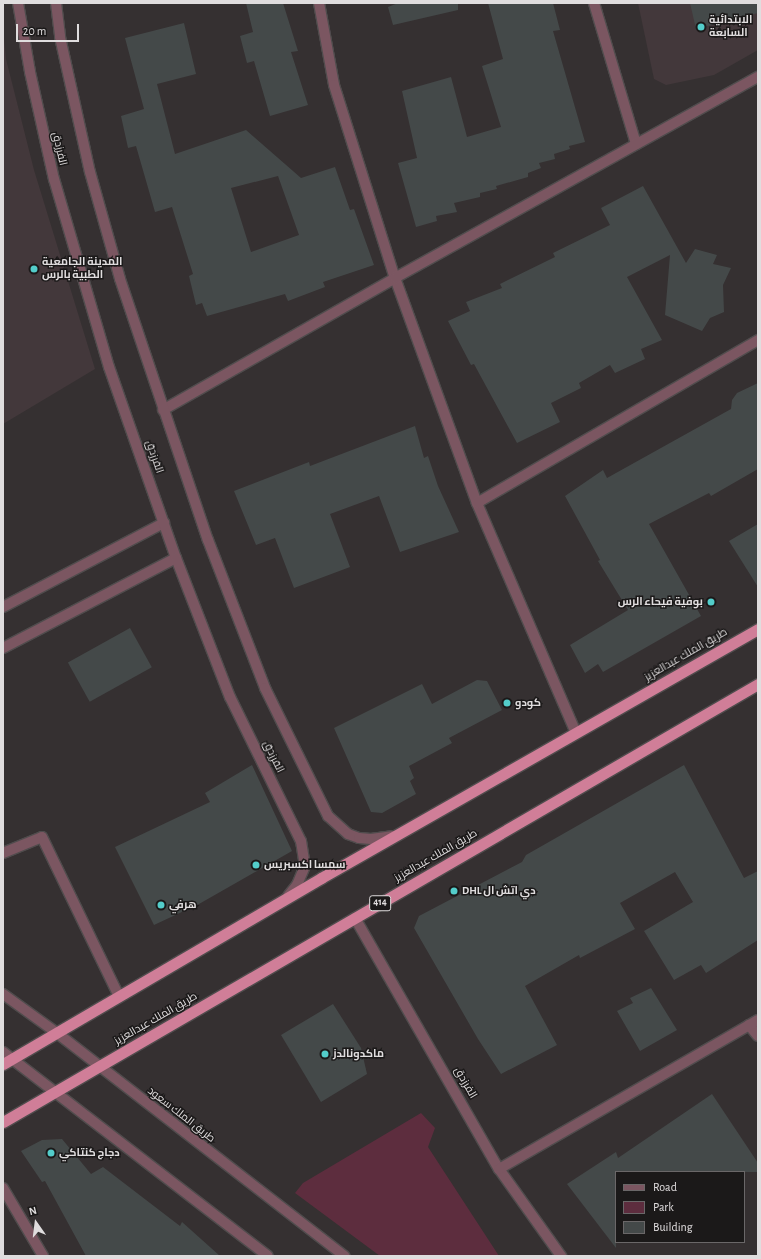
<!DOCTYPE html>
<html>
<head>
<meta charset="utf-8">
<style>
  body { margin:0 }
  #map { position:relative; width:761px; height:1259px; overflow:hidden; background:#353031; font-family:"Alegreya Sans",Cairo,sans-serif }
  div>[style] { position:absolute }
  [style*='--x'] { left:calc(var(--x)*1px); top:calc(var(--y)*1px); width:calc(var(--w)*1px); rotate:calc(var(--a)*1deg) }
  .built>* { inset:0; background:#43383b }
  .green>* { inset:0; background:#5d2d3e }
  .building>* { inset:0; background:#444949; transform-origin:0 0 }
  .roads { filter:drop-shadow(1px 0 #504c4d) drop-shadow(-1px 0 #504c4d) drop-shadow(0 1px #504c4d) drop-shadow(0 -1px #504c4d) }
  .minor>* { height:10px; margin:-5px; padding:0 5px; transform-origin:5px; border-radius:5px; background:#7b5661 }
  .tertiary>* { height:10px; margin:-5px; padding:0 5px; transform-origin:5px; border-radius:5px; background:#7b5661 }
  .trunk>* { height:11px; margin:-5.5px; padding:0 5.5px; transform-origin:5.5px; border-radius:5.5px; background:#d07e98 }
  .dots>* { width:11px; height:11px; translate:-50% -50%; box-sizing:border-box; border:2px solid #1b1919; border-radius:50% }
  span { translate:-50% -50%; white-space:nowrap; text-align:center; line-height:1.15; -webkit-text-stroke:3px #1b1919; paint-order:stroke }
  .shield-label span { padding:1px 3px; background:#1b1919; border:1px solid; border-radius:3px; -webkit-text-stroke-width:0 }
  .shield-label { font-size:10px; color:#e0ddde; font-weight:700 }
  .poi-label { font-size:11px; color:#e0ddde; font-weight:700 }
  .left { translate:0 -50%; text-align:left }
  .right { translate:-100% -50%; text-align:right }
  .street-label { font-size:11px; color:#e0ddde }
  .frame { position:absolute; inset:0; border:4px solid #e0ddde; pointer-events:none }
  .legend { position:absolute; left:615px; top:1171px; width:130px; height:72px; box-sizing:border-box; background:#1b1919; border:1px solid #6a6768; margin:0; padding:5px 7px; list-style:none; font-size:12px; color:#e0ddde }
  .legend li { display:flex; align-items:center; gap:8px; height:20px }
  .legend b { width:20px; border:1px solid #6a6768 }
  .north { position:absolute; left:16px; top:1203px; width:40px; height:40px; -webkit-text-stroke:3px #1b1919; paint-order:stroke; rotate:346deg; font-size:11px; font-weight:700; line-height:16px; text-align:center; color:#e0ddde }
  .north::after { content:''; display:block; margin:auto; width:14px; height:18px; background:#e0ddde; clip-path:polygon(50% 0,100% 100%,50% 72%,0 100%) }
  .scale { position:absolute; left:16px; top:24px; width:63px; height:18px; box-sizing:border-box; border:2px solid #e0ddde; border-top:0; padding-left:5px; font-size:12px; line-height:14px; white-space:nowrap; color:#e0ddde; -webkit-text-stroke:3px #1b1919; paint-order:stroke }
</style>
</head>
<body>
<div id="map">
  <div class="built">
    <div style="clip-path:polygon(638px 3px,758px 3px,758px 50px,714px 75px,666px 85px,654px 79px)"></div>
    <div style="clip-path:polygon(3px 28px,6px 59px,34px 170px,95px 369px,3px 424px)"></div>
  </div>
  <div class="green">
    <div style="clip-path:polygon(421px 1113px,435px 1128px,428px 1147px,499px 1256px,380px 1256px,295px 1193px,303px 1183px)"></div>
  </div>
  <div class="building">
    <div style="clip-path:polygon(246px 3px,283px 3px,298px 51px,291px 52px,308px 105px,270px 116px,254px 61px,247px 63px,240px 36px,253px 32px)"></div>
    <div style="clip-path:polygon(398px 3px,458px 3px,458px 10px,393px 25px,388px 7px)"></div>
    <div style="clip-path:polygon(488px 3px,553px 3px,560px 30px,553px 31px,585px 142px,569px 146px,570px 149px,554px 154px,555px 159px,539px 163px,541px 168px,528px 173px,528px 177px,496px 186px,497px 189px,480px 193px,480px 197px,454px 203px,457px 212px,436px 216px,437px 221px,416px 227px,398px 163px,417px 158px,402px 91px,451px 77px,467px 137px,501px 127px,482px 66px,503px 59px)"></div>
    <div style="clip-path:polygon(690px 3px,758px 3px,758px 13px,696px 29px)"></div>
    <div style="clip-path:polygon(evenodd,184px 23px,196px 74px,157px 84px,175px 154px,246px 130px,301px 178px,335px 167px,350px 210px,354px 209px,374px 265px,323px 282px,325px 287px,288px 301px,285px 294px,207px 316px,202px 303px,196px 305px,189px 276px,193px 274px,172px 207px,155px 212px,136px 146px,128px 148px,121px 116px,144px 109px,125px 38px,184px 23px,278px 176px,299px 235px,251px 252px,231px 188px,278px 176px)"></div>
    <div style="clip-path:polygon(643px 186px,686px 263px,695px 249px,717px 255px,713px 264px,731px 268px,723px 285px,724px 312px,710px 318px,702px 331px,665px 315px,670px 255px,627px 277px,662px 340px,641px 349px,645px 359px,615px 373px,610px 365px,579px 383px,581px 388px,551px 403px,560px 422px,517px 443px,474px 364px,471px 365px,448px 321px,470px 311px,466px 302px,502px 288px,500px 284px,555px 257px,553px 253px,610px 225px,601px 208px)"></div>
    <div style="clip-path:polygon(758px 383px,758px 469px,711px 496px,709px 493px,649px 524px,701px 616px,603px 672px,598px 664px,585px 673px,570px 645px,628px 610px,598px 561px,600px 560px,565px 496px,603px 470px,607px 478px,731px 409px,732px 400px,737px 393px)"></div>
    <div style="clip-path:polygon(415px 426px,424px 458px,428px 456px,438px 486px,459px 532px,400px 552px,379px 496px,330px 514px,350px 567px,294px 588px,275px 538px,256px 545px,234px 491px,309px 462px,310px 466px)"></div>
    <div style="clip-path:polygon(758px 524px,758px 587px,729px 541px)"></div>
    <div style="left:130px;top:628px;width:45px;height:71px;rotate:61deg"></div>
    <div style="clip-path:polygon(477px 680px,487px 681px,502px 710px,449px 738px,452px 743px,409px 766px,414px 778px,410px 781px,416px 794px,382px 813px,371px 812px,334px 728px,422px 684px,432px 704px)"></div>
    <div style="clip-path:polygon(252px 765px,292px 851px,199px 904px,154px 925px,115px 847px,210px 802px,205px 793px)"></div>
    <div style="clip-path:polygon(684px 765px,744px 878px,758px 871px,758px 940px,706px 973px,701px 965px,674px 980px,644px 931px,693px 902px,675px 872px,620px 903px,635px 929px,580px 958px,579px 955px,525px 986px,557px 1045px,501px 1074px,478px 1039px,414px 928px,419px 916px,522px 862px,526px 855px)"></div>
    <div style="clip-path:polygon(651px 988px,677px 1030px,640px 1051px,617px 1011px,633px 1003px,630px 998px)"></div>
    <div style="clip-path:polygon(333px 1004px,361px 1048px,367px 1074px,321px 1102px,281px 1035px)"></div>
    <div style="clip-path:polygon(712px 1094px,758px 1163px,758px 1172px,616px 1172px,616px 1248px,567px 1184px,616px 1152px,618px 1158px)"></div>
    <div style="clip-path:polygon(62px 1139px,91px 1174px,103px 1167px,180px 1226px,182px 1222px,220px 1256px,86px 1256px,45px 1181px,42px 1182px,21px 1151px,42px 1140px)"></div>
  </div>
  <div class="roads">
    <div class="minor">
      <div style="--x:319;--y:3;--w:83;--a:79.6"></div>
      <div style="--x:334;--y:85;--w:202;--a:72.5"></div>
      <div style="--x:395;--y:278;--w:239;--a:70"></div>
      <div style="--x:477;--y:503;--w:250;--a:66.7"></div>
      <div style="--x:594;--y:3;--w:147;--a:73.4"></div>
      <div style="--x:163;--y:410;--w:267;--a:-29.6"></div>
      <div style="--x:395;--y:278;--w:415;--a:-29"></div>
      <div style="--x:477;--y:503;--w:325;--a:-30.1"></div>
      <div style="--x:3;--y:607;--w:182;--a:-27.6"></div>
      <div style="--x:3;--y:648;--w:195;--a:-27.5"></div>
      <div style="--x:3;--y:853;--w:42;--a:-22.3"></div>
      <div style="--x:42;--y:837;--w:177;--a:64.2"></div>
      <div style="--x:355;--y:918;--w:289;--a:60.2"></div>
      <div style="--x:499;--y:1169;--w:107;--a:54.5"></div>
      <div style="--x:749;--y:1025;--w:14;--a:51"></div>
      <div style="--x:499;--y:1169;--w:299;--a:-29.9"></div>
      <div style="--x:3;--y:1188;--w:79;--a:59.5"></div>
    </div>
    <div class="tertiary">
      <div style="--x:18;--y:3;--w:70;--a:80.1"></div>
      <div style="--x:30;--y:72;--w:110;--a:77.4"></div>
      <div style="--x:54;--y:179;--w:196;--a:73.7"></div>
      <div style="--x:109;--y:367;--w:202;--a:70.7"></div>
      <div style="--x:176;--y:558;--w:149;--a:68.8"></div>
      <div style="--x:230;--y:697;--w:161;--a:63.8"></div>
      <div style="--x:301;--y:841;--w:25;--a:81"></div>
      <div style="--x:305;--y:866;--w:21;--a:113"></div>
      <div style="--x:297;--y:885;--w:14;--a:129"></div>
      <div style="--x:56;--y:3;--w:34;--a:83"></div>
      <div style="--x:60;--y:37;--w:138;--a:77.5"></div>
      <div style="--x:90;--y:172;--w:111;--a:74.3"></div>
      <div style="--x:120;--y:279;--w:275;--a:71.4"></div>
      <div style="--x:208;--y:540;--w:159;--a:68.9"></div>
      <div style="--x:265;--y:688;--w:143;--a:63.8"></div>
      <div style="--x:328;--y:816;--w:27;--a:42"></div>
      <div style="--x:348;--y:834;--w:12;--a:20"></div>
      <div style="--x:359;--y:838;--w:12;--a:5"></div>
      <div style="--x:371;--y:839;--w:21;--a:-8"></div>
      <div style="--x:3;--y:994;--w:67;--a:35.8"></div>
      <div style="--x:57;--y:1033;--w:364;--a:37.8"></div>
      <div style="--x:3;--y:1052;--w:334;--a:37.6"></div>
    </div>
    <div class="trunk">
      <div style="--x:3;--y:1064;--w:368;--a:-30.3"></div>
      <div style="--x:321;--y:878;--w:503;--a:-29.67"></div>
      <div style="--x:3;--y:1122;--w:873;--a:-30.12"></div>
    </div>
  </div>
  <div class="dots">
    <div style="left:701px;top:27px;background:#53cdca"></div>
    <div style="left:34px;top:269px;background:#53cdca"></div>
    <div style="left:711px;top:602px;background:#53cdca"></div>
    <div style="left:507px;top:703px;background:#53cdca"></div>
    <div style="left:256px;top:865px;background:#53cdca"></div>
    <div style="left:454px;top:891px;background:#53cdca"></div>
    <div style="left:161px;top:905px;background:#53cdca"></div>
    <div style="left:325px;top:1054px;background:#53cdca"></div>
    <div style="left:51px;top:1153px;background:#53cdca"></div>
  </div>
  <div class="shield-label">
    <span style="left:380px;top:903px">414</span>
  </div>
  <div class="poi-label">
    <span class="left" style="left:709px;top:27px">الابتدائية<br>السابعة</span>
    <span class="left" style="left:42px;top:269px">المدينة الجامعية<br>الطبية بالرس</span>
    <span class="right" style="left:703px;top:602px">بوفية فيحاء الرس</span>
    <span class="left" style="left:515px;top:703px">كودو</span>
    <span class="left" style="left:264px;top:865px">سمسا اكسبريس</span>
    <span class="left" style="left:462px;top:891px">DHL دي اتش ال</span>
    <span class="left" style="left:169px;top:905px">هرفي</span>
    <span class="left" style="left:333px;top:1054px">ماكدونالدز</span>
    <span class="left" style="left:59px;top:1153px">دجاج كنتاكي</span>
  </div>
  <div class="street-label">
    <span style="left:59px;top:149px;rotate:77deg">الفرزدق</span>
    <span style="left:154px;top:457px;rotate:71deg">الفرزدق</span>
    <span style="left:686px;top:655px;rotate:-30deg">طريق الملك عبدالعزيز</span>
    <span style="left:273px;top:757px;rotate:64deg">الفرزدق</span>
    <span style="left:436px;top:856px;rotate:-30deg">طريق الملك عبدالعزيز</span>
    <span style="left:156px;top:1019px;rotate:-30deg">طريق الملك عبدالعزيز</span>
    <span style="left:465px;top:1083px;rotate:60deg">الفرزدق</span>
    <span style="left:181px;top:1115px;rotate:38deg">طريق الملك سعود</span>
  </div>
  <div class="frame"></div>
  <ul class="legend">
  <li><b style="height:5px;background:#7b5661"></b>Road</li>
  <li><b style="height:11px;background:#5d2d3e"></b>Park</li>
  <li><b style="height:11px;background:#444949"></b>Building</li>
  </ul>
  <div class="north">N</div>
  <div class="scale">20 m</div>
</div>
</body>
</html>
